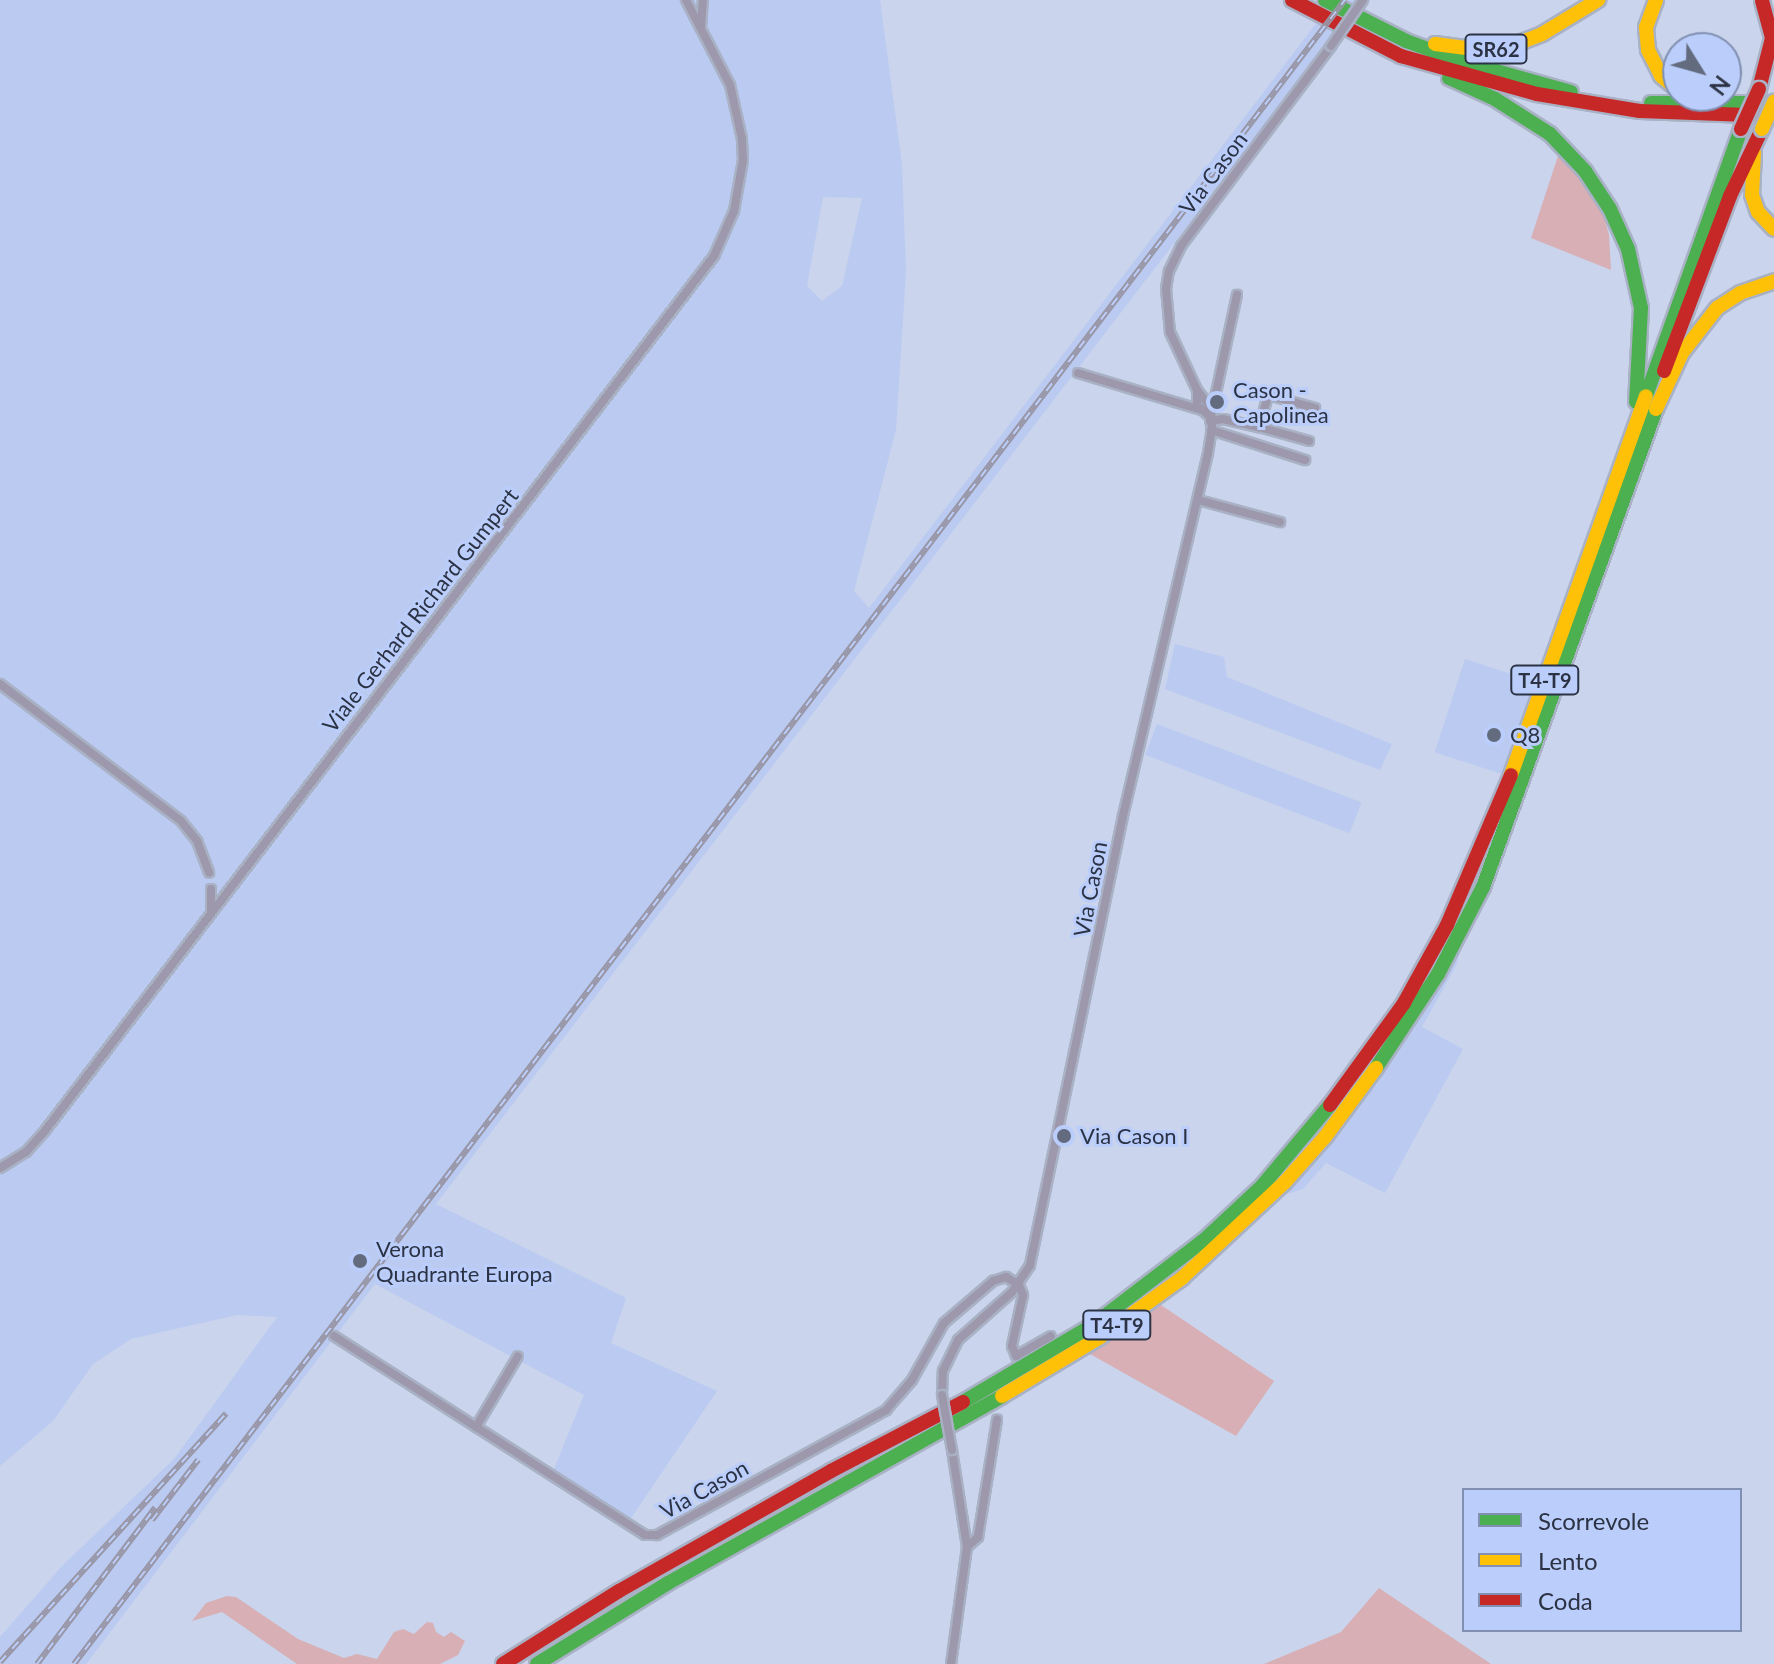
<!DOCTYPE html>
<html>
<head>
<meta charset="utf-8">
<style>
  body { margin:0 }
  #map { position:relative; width:1774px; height:1664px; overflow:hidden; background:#cad4ec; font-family:Lato,sans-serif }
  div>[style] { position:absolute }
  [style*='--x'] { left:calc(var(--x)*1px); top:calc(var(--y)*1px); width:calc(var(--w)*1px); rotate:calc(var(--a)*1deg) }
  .built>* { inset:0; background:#bacaf1; transform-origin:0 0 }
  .green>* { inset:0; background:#d7afb4 }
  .roads { filter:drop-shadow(2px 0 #a9b1c5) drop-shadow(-2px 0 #a9b1c5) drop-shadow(0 2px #a9b1c5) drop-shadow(0 -2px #a9b1c5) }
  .street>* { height:8px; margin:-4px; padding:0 4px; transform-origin:4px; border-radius:4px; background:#9d98ab }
  .fast>* { height:14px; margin:-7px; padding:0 7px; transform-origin:7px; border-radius:7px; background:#4caf50 }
  .slow>* { height:14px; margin:-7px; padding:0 7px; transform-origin:7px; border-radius:7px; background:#ffc107 }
  .jam>* { height:14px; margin:-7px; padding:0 7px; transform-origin:7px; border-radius:7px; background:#c62828 }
  .rail>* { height:6px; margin-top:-3px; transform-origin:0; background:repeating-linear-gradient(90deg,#bbcefb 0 9px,#9896a6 0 18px); box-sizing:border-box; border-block:2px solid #9896a6 }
  .bridges { filter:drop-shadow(2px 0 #a9b1c5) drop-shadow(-2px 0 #a9b1c5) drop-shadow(0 2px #a9b1c5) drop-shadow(0 -2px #a9b1c5) }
  .street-bridge>* { height:8px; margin:-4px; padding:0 4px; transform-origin:4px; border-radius:4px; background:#9d98ab }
  .slow-bridge>* { height:14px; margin:-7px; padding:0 7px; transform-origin:7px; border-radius:7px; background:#ffc107 }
  .jam-bridge>* { height:14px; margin:-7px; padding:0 7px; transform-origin:7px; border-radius:7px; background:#c62828 }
  .dots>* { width:22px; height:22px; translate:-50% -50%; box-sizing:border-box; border:4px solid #bbcefb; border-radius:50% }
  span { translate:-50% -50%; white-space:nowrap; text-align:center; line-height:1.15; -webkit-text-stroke:6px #bbcefb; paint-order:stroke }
  .shield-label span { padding:2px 6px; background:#bbcefb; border:2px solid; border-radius:6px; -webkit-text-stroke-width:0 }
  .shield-label { font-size:20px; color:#2b3244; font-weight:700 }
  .street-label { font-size:22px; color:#2b3244 }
  .poi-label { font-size:22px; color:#2b3244 }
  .left { translate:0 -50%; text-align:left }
  .legend { position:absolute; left:1462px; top:1488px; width:280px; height:144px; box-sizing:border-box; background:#bbcefb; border:2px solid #8190b2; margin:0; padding:10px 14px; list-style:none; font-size:24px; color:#2b3244 }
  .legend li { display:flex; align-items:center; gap:16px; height:40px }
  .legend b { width:40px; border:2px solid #8190b2 }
  .north { position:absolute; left:1662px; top:32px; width:80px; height:80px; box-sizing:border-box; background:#bbcefb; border:2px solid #8190b2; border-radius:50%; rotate:127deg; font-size:22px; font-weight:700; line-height:32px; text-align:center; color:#2b3244 }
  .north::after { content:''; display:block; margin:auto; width:28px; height:36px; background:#636b7f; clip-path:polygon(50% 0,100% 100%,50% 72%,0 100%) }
</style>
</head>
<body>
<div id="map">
  <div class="built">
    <div style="clip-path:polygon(evenodd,0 0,880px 0,902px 164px,906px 271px,896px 430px,854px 591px,869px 608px,1334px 0,1361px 0,436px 1204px,626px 1298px,611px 1343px,717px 1391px,629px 1521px,554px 1469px,584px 1395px,375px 1284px,86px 1664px,0 1664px,0 1637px,63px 1565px,174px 1459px,277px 1317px,237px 1315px,131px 1339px,93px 1364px,53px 1421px,0 1466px,0 0,823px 197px,862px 198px,842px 286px,822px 301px,807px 286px,823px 197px)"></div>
    <div style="clip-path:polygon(1175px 644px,1224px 657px,1227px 677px,1392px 744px,1380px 770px,1165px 689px)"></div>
    <div style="left:1465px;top:659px;width:73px;height:98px;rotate:18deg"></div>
    <div style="left:1157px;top:724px;width:219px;height:33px;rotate:21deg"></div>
    <div style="clip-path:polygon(1463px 942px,1456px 966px,1422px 1027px,1463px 1049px,1385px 1193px,1326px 1163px,1303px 1189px,1280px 1196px,1378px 1083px)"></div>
  </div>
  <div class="green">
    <div style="clip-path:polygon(1559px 153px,1589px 187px,1602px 209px,1609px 235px,1611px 270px,1531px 238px)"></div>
    <div style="clip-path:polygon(1161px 1305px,1274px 1381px,1236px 1436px,1090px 1354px)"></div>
    <div style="clip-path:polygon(1379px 1588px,1491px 1664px,1264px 1664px,1341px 1632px)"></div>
    <div style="clip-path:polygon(227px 1596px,236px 1597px,298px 1639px,344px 1658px,357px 1654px,377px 1659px,394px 1632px,403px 1629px,414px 1634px,427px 1622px,433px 1623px,436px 1632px,444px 1637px,451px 1632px,465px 1641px,458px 1655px,440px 1664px,297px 1664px,222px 1612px,192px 1621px,206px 1603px)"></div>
  </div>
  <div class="roads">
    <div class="street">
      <div style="--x:701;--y:27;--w:27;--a:-86"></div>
      <div style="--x:1078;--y:373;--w:128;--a:16.7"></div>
      <div style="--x:1209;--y:416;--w:16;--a:-137"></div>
      <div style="--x:1197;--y:405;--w:15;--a:-90"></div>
      <div style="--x:1197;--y:390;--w:64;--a:-115"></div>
      <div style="--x:1170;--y:332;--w:43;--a:-95.3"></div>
      <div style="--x:1166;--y:289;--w:18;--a:-81"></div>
      <div style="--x:1169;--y:271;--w:28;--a:-64"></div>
      <div style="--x:1181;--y:246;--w:250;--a:-53.1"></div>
      <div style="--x:1211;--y:416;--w:124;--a:-77.9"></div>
      <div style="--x:1210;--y:421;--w:13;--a:-9"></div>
      <div style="--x:1223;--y:419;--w:37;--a:13"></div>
      <div style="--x:1259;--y:427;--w:33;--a:-74"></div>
      <div style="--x:1268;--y:395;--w:49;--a:15.5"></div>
      <div style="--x:1259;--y:427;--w:52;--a:15.6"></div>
      <div style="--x:1211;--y:430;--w:99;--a:17.7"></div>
      <div style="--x:1198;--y:500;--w:85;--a:15"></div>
      <div style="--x:0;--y:684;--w:227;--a:37.1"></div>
      <div style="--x:181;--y:821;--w:26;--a:51"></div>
      <div style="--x:197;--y:841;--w:34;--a:69"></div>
      <div style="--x:211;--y:889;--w:23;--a:90"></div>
      <div style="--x:0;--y:1168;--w:31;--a:-32"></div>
      <div style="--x:26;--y:1152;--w:27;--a:-48"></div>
      <div style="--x:44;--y:1132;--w:1103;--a:-52.59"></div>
      <div style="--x:714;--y:256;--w:49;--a:-66"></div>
      <div style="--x:734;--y:211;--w:52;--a:-80"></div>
      <div style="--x:743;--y:160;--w:21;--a:-93"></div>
      <div style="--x:742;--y:139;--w:55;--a:-102.5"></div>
      <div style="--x:730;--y:85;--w:96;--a:-117.4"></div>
      <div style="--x:334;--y:1336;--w:369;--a:32.6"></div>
      <div style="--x:645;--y:1535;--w:12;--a:0"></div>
      <div style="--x:657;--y:1535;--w:261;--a:-28.6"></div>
      <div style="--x:886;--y:1410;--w:40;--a:-49"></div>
      <div style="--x:912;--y:1380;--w:65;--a:-60.7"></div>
      <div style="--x:944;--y:1323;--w:65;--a:-40.6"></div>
      <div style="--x:993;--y:1281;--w:14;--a:-17"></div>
      <div style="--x:1006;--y:1277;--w:15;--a:32"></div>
      <div style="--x:1019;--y:1285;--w:11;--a:68"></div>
      <div style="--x:1023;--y:1295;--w:52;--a:102.2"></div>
      <div style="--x:1012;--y:1346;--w:11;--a:68"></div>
      <div style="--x:1016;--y:1356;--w:40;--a:-29.7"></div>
      <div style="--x:942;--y:1395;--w:24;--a:-88"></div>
      <div style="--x:943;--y:1371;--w:34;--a:-64"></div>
      <div style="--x:958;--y:1340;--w:72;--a:-41.6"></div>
      <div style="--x:1012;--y:1292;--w:32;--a:-56"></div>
      <div style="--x:1030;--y:1265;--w:454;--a:-78.3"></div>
      <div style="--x:1122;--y:820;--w:377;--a:-76.8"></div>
      <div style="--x:1208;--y:453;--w:26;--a:-81"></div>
      <div style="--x:1212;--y:427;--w:22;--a:-98"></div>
      <div style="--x:1209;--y:405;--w:19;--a:-129"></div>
      <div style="--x:476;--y:1427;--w:82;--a:-59.4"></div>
      <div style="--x:967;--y:1547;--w:15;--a:-42"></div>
      <div style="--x:978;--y:1537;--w:119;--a:-80.8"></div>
      <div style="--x:951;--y:1664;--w:118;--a:-82.2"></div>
      <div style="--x:967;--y:1547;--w:98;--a:-98.8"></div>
    </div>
    <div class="fast">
      <div style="--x:1325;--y:0;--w:91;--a:26.8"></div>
      <div style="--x:1406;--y:41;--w:62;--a:19.9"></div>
      <div style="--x:1464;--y:62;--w:111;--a:15.7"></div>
      <div style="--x:1449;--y:78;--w:51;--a:24.5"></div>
      <div style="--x:1495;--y:99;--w:65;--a:32.5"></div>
      <div style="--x:1550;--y:134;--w:51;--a:46.6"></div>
      <div style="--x:1585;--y:171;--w:45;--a:56.7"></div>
      <div style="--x:1610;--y:209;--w:44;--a:65.8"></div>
      <div style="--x:1628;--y:249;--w:60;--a:77.6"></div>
      <div style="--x:1641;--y:308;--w:94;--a:93"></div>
      <div style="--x:1651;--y:103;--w:123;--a:0"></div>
      <div style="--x:1646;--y:396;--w:283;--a:-70.4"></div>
      <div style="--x:1376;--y:1068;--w:113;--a:-56.6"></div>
      <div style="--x:1438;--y:974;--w:98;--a:-62.7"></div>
      <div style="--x:1483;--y:887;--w:508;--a:-70.1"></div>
      <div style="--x:963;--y:1402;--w:151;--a:-30.6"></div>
      <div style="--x:1093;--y:1325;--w:138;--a:-37.4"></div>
      <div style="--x:1203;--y:1241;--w:81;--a:-43"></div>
      <div style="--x:1262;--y:1186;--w:106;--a:-50"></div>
      <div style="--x:537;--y:1664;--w:154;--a:-31.7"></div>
      <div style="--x:668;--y:1583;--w:383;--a:-29.2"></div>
    </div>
    <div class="slow">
      <div style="--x:1656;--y:0;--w:29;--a:110"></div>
      <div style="--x:1646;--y:27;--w:23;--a:85"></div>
      <div style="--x:1648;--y:50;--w:29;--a:63"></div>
      <div style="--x:1661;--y:76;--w:22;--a:39"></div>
      <div style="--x:1435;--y:44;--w:47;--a:7.3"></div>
      <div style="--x:1482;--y:50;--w:29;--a:-8"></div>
      <div style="--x:1511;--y:46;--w:33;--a:-21"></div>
      <div style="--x:1542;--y:34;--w:66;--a:-31.3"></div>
      <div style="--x:1754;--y:153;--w:42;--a:92.7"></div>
      <div style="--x:1752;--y:195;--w:18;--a:71"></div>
      <div style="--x:1758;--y:212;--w:23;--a:47"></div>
      <div style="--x:1656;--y:409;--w:62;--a:-65.1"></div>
      <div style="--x:1682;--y:353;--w:57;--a:-52.1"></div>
      <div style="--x:1717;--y:308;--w:27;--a:-33"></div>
      <div style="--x:1740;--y:293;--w:36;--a:-19"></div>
      <div style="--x:1511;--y:775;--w:402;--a:-70.4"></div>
      <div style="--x:1002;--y:1396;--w:114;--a:-31"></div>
      <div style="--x:1100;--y:1337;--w:101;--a:-35.7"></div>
      <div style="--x:1182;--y:1278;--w:141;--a:-43"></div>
      <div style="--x:1285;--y:1182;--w:60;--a:-48.4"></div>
      <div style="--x:1325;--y:1137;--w:86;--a:-53.5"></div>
    </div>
    <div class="jam">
      <div style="--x:1292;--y:0;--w:123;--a:27.2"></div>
      <div style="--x:1401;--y:56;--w:141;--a:15.6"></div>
      <div style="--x:1537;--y:94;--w:104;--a:9.4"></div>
      <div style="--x:1640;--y:111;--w:134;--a:2.1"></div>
      <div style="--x:1759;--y:89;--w:53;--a:-75.7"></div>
      <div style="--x:1772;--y:38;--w:39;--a:-105"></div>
      <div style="--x:1664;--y:371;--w:187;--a:-69.3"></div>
      <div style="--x:1730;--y:196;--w:74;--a:-64.5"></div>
      <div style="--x:1330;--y:1105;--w:126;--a:-54"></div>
      <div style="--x:1404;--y:1003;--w:89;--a:-61.1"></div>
      <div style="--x:1447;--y:925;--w:163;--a:-66.9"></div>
      <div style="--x:503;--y:1664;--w:137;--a:-32.2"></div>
      <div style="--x:619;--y:1591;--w:244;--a:-29.5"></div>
      <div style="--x:831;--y:1471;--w:149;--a:-27.6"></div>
    </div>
  </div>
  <div class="rail">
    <div style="--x:152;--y:1520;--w:76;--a:-52.5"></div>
    <div style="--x:0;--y:1662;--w:336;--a:-47.7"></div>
    <div style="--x:37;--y:1664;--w:196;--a:-52.9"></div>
    <div style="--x:74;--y:1664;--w:2094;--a:-52.63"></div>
  </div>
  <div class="bridges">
    <div class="street-bridge">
      <div style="--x:1331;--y:46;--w:56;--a:-55.2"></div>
      <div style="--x:942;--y:1395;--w:56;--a:79.7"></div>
    </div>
    <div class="slow-bridge">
      <div style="--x:1762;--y:129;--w:30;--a:-66"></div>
    </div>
    <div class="jam-bridge">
      <div style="--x:1741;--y:129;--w:44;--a:-65.8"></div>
    </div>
  </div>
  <div class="dots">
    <div style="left:1217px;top:402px;background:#636b7f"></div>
    <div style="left:1494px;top:735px;background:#636b7f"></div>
    <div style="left:1064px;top:1136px;background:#636b7f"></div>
    <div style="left:360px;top:1261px;background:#636b7f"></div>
  </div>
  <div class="shield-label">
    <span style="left:1496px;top:49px">SR62</span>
    <span style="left:1545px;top:680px">T4-T9</span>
    <span style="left:1117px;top:1325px">T4-T9</span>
  </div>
  <div class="street-label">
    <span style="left:1213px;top:173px;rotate:-53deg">Via Cason</span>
    <span style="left:420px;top:610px;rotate:-52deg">Viale Gerhard Richard Gumpert</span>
    <span style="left:1090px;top:889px;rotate:-79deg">Via Cason</span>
    <span style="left:704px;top:1489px;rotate:-29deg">Via Cason</span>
  </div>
  <div class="poi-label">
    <span class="left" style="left:1233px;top:402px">Cason -<br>Capolinea</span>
    <span class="left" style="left:1510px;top:735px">Q8</span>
    <span class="left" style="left:1080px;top:1136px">Via Cason I</span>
    <span class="left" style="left:376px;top:1261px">Verona<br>Quadrante Europa</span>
  </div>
  <ul class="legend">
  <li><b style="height:10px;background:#4caf50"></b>Scorrevole</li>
  <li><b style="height:10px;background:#ffc107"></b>Lento</li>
  <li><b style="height:10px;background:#c62828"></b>Coda</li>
  </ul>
  <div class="north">N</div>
</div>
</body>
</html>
